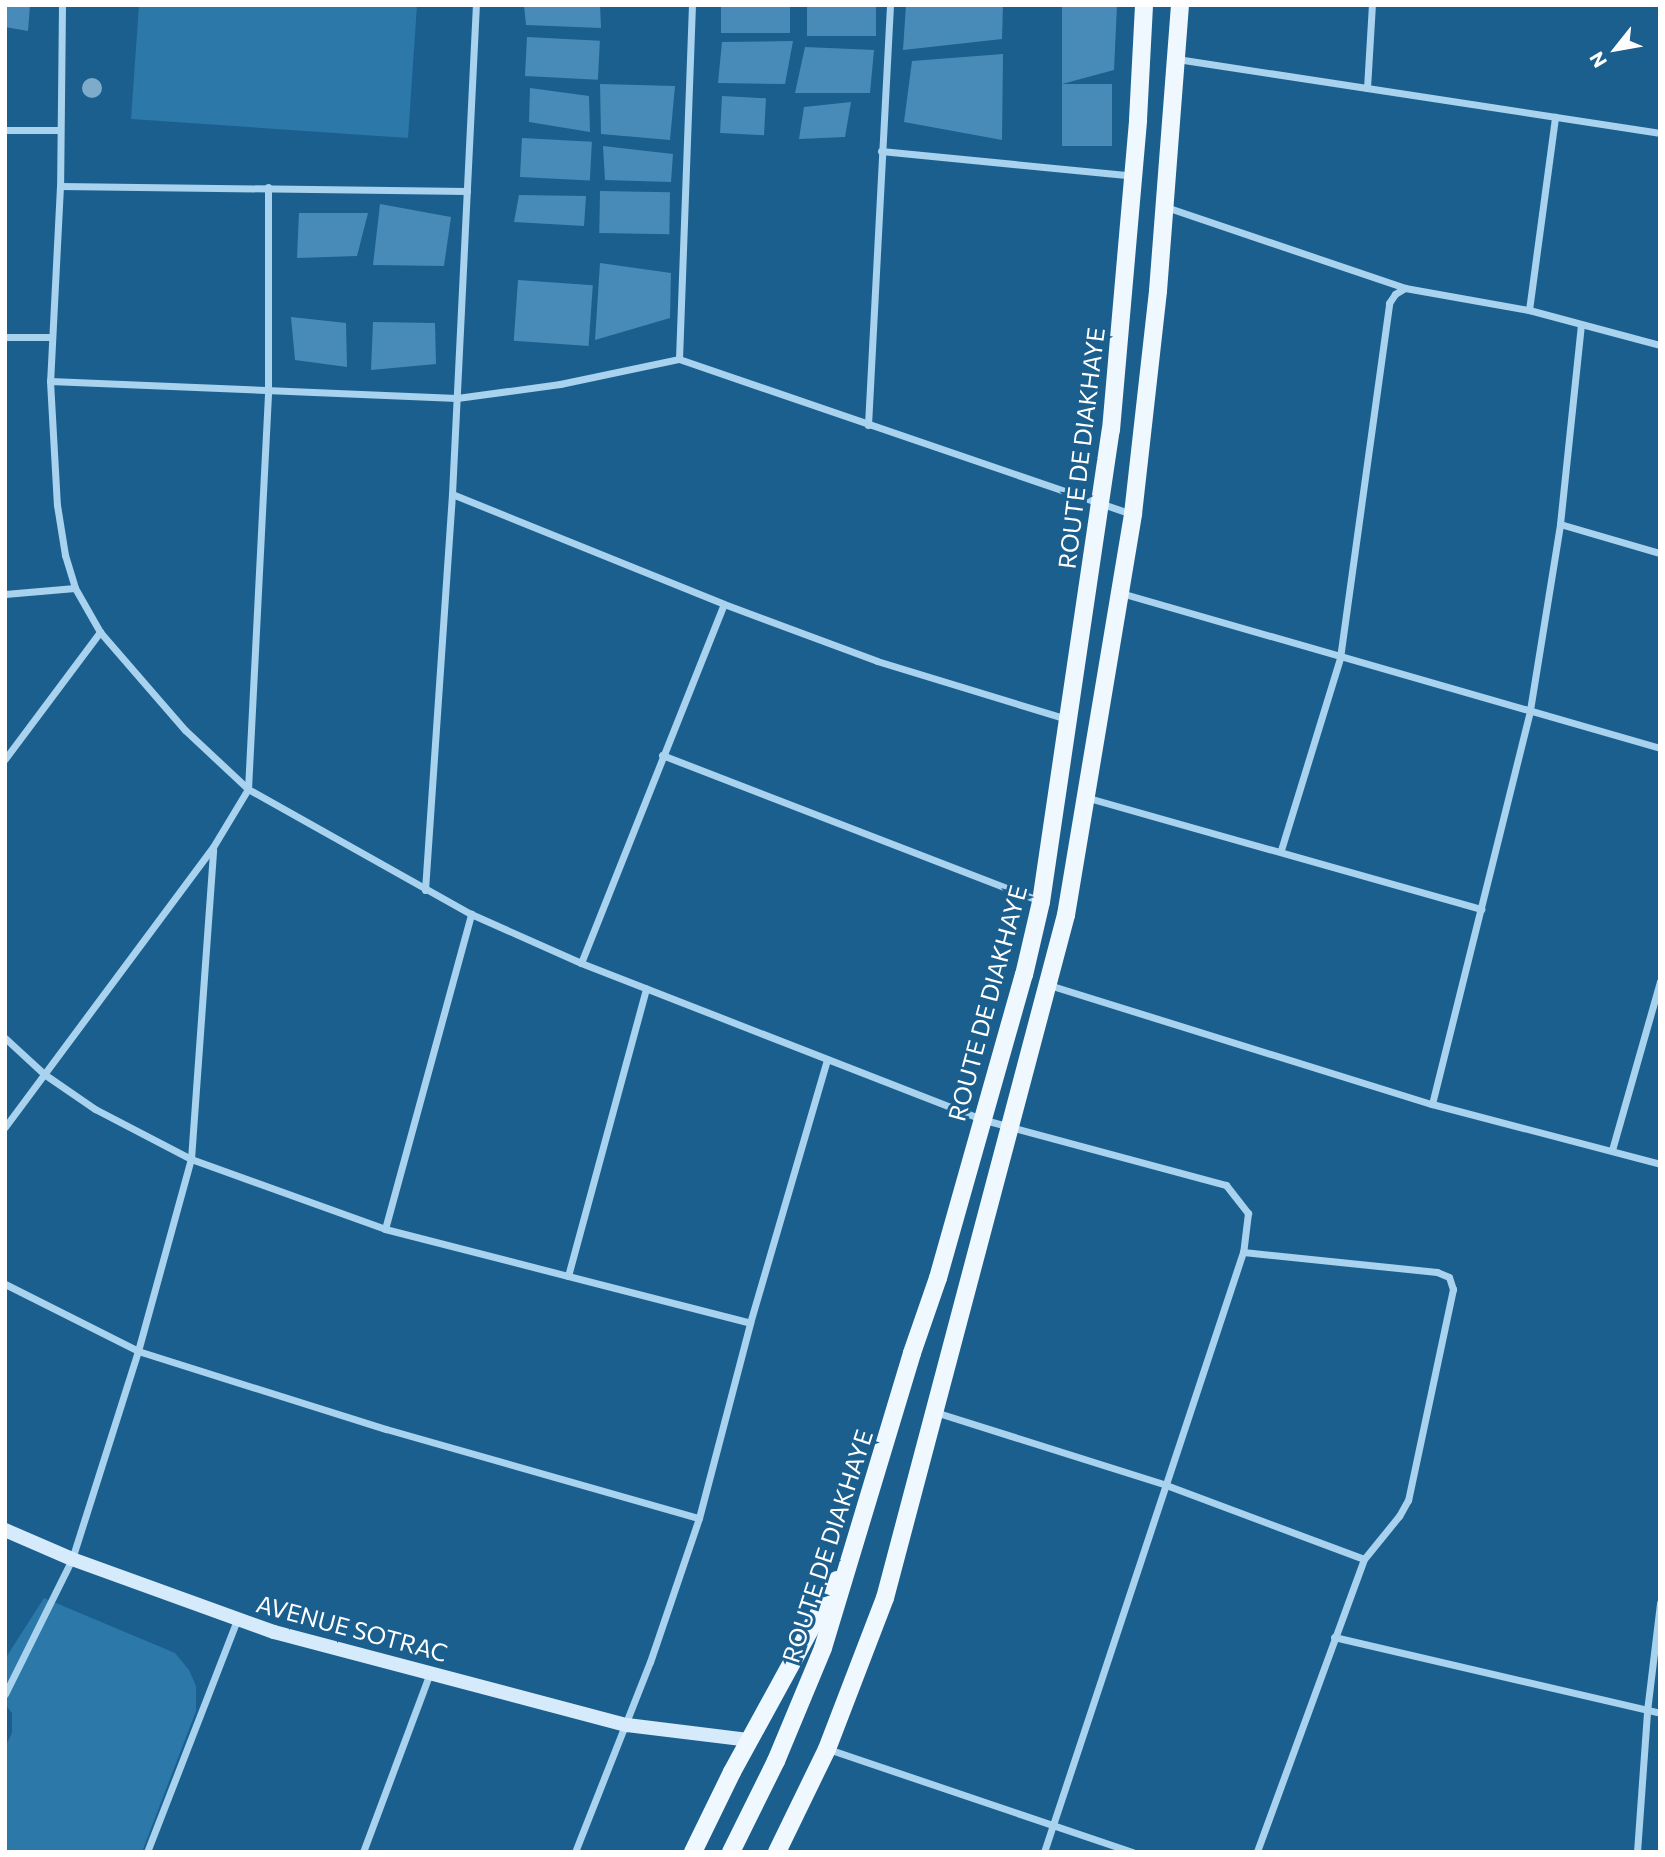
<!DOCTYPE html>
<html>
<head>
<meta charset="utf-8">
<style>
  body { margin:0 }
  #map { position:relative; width:1665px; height:1857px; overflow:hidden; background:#1b5f8e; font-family:Commissioner,sans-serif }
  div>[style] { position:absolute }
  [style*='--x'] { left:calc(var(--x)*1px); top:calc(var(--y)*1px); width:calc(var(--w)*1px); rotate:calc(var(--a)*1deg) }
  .green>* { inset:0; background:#2b78a9 }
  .building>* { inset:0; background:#488bb8; transform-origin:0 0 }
  .street>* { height:7px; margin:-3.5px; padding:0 3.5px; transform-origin:3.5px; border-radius:3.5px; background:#a8d2ee }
  .secondary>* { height:14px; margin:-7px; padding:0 7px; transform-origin:7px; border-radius:7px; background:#d5eafa }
  .primary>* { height:18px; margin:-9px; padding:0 9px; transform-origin:9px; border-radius:9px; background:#eff7ff }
  .trees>* { width:20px; height:20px; margin:-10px; border-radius:50%; background:#7dabc9 }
  span { translate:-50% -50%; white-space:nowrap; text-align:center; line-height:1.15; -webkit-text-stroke:6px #1b5f8e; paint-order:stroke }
  .street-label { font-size:24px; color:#fff }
  .frame { position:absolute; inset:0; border:7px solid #fff; pointer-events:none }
  .north { position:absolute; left:1581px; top:14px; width:70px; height:70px; -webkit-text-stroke:5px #1b5f8e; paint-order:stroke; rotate:239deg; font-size:19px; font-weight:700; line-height:28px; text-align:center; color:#fff }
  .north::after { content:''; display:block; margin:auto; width:24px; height:32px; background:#fff; clip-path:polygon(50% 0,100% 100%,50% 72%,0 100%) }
</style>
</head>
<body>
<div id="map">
  <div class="green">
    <div style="clip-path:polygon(139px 5px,417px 5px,408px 138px,131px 119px)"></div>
    <div style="clip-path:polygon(44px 1598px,175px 1653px,189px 1670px,196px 1686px,196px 1711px,142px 1852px,5px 1852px,5px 1747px,12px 1733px,12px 1713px,5px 1704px,5px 1659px)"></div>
  </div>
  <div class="building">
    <div style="clip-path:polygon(5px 5px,30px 5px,28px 31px,5px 27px)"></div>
    <div style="clip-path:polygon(524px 5px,600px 5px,601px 28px,526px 25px)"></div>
    <div style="left:721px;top:5px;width:69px;height:28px"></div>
    <div style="left:807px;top:5px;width:69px;height:31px"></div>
    <div style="clip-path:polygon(906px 5px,1003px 5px,1002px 39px,903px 50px)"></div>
    <div style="clip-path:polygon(1062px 5px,1117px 5px,1114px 70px,1062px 84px)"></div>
    <div style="left:527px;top:37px;width:73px;height:39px;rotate:3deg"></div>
    <div style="clip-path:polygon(793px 41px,785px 84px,718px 83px,722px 42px)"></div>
    <div style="clip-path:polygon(805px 47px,874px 50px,870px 93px,795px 93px)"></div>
    <div style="clip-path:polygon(1003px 54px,1002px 140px,904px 122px,912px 61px)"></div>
    <div style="clip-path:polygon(600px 84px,675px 86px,670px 140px,601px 134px)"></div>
    <div style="left:1062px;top:84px;width:50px;height:62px"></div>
    <div style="clip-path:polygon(530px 88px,589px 96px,590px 132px,529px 122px)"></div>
    <div style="left:722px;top:96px;width:44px;height:37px;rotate:3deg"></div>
    <div style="clip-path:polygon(851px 102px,845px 137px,799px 139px,804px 107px)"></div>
    <div style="left:522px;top:138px;width:70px;height:39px;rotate:3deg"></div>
    <div style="clip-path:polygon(603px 146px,673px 154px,671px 182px,605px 180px)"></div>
    <div style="left:600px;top:191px;width:70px;height:42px;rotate:1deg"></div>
    <div style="clip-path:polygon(519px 195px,586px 196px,584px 226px,514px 222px)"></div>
    <div style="clip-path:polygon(380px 204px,451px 217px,444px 266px,373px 265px)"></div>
    <div style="clip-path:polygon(299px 213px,368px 213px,357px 256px,297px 258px)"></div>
    <div style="clip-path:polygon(600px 263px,671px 273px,670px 318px,595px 340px)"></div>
    <div style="left:518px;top:280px;width:75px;height:61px;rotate:4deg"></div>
    <div style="clip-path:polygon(291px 317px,346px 323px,347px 367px,295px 360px)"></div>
    <div style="clip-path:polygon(373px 322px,435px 323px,436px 364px,371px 370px)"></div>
  </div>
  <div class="street">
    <div style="--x:62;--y:5;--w:181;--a:90.6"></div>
    <div style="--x:60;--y:186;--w:195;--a:92.9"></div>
    <div style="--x:50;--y:381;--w:124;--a:86.8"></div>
    <div style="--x:57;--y:505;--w:51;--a:80.9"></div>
    <div style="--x:65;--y:555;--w:34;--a:73"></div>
    <div style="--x:75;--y:588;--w:51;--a:60.4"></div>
    <div style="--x:100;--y:632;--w:130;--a:49.1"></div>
    <div style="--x:185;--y:730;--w:86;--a:43.1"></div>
    <div style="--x:248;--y:789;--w:256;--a:29.3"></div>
    <div style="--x:471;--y:914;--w:120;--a:24"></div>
    <div style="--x:581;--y:963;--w:429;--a:21.3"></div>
    <div style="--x:981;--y:1119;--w:254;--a:15.1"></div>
    <div style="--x:1226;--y:1185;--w:36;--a:52"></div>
    <div style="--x:1248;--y:1213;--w:39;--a:97"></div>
    <div style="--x:1243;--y:1252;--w:632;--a:108.35"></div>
    <div style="--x:1177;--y:59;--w:489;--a:8.7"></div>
    <div style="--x:1367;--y:88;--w:83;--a:-86.6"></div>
    <div style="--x:5;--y:130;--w:53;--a:0"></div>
    <div style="--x:881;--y:151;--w:254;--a:5.6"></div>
    <div style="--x:60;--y:186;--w:407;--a:0.7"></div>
    <div style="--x:1166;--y:207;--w:252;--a:18.7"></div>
    <div style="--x:1405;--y:288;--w:126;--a:10.1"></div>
    <div style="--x:1529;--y:310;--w:136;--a:15"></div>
    <div style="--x:1529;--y:310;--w:195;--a:-82.3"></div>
    <div style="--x:5;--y:337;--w:47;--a:0"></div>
    <div style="--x:679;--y:359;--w:354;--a:-87.9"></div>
    <div style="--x:50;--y:381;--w:407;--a:2.4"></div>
    <div style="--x:457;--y:398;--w:104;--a:-7.7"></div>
    <div style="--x:560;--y:384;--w:122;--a:-11.9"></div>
    <div style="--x:679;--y:359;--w:479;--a:18.9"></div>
    <div style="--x:868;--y:425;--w:421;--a:-87"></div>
    <div style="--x:452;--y:494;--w:293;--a:22"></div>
    <div style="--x:724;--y:604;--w:163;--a:20.4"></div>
    <div style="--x:877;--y:661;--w:199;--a:17"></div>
    <div style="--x:1560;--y:524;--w:104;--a:16.2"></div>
    <div style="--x:1121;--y:593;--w:561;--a:16.04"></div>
    <div style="--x:5;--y:594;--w:70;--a:-4.9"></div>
    <div style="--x:662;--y:755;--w:405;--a:21.1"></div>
    <div style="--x:5;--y:759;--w:159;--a:-53.2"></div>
    <div style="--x:1085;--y:797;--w:412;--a:15.8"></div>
    <div style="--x:1281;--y:850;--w:201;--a:-72.9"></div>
    <div style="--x:1340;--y:658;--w:358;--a:-82.1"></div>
    <div style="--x:1389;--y:303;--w:11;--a:-56"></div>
    <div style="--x:1395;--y:294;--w:12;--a:-31"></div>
    <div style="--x:425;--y:890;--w:397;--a:-86.1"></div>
    <div style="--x:452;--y:494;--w:490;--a:-87.2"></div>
    <div style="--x:581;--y:963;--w:386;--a:-68.3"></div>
    <div style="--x:1049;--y:985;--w:401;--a:17.3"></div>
    <div style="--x:1432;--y:1104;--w:236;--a:14.7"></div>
    <div style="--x:5;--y:1038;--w:53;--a:42.7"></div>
    <div style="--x:44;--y:1074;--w:62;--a:34.5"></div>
    <div style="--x:95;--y:1109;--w:108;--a:27.5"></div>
    <div style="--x:191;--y:1159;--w:206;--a:19.8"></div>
    <div style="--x:385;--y:1229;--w:377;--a:14.4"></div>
    <div style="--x:1432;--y:1104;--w:406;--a:-76"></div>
    <div style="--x:1530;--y:710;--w:188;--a:-80.8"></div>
    <div style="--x:1560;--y:524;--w:200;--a:-84"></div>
    <div style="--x:5;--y:1127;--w:349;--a:-53.4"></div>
    <div style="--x:213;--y:847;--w:68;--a:-58.9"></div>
    <div style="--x:248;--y:789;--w:400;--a:-87.1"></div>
    <div style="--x:268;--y:389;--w:202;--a:-90"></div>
    <div style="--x:1612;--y:1150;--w:176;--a:-74.1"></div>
    <div style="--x:385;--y:1229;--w:327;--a:-74.7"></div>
    <div style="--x:1243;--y:1252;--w:195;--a:5.9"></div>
    <div style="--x:1437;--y:1272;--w:13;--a:23"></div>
    <div style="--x:1449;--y:1277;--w:13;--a:72"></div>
    <div style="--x:1453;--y:1289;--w:216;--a:102"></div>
    <div style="--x:1408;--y:1500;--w:18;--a:119"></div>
    <div style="--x:1399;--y:1516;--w:55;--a:129.1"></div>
    <div style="--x:1364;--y:1559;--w:312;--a:110.1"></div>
    <div style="--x:568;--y:1276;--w:298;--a:-74.8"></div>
    <div style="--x:5;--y:1284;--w:149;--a:26.7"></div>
    <div style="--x:138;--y:1351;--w:260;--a:17.5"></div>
    <div style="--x:386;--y:1429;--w:325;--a:15.9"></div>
    <div style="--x:935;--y:1412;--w:242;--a:17.5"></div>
    <div style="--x:1166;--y:1485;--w:211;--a:20.5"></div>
    <div style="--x:1334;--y:1637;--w:335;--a:13.1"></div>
    <div style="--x:5;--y:1694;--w:151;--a:-63.6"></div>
    <div style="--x:72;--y:1559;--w:218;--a:-72.4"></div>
    <div style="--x:138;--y:1351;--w:199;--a:-74.6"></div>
    <div style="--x:191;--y:1159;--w:310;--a:-85.9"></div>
    <div style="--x:828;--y:1749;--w:322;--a:18.7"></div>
    <div style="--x:147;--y:1852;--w:249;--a:-68.8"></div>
    <div style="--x:363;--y:1852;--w:191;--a:-69.5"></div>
    <div style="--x:575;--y:1852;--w:204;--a:-68.5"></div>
    <div style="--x:650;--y:1662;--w:152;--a:-71.2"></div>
    <div style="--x:699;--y:1518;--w:202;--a:-75.3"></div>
    <div style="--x:750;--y:1323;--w:275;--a:-73.7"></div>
    <div style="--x:1637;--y:1852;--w:141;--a:-85.9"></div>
    <div style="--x:1647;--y:1711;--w:109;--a:-83.1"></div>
  </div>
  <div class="secondary">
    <div style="--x:5;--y:1530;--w:73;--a:23.4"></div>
    <div style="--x:72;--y:1559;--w:215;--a:19.9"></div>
    <div style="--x:274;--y:1632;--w:365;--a:14.8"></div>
    <div style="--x:627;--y:1725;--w:124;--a:7"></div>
  </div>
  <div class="primary">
    <div style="--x:693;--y:1852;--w:89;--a:-64"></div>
    <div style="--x:732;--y:1772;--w:219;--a:-61.3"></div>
    <div style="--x:731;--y:1852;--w:102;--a:-63.7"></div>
    <div style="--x:776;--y:1761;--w:122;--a:-67.4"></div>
    <div style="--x:823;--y:1648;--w:308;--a:-73.2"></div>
    <div style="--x:912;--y:1353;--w:79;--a:-70.9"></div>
    <div style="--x:938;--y:1278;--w:315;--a:-74.2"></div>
    <div style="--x:1024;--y:975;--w:75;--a:-76.9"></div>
    <div style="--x:1041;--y:902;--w:477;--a:-81.6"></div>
    <div style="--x:1111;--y:430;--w:311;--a:-85"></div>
    <div style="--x:1138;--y:120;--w:115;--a:-87"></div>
    <div style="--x:777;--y:1852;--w:114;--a:-64.1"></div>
    <div style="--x:827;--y:1749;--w:162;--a:-69"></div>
    <div style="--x:885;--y:1598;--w:707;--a:-75.16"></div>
    <div style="--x:1066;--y:915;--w:407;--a:-80.5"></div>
    <div style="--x:1133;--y:514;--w:224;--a:-83.6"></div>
    <div style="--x:1158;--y:291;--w:287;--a:-85.6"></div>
  </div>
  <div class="trees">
    <div style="left:92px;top:88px"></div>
  </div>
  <div class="street-label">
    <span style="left:1081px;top:448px;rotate:-83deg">ROUTE DE DIAKHAYE</span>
    <span style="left:987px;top:1003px;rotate:-75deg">ROUTE DE DIAKHAYE</span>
    <span style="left:827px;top:1546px;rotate:-72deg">ROUTE DE DIAKHAYE</span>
    <span style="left:352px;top:1628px;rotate:15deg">AVENUE SOTRAC</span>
  </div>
  <div class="frame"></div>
  <div class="north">N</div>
</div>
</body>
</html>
